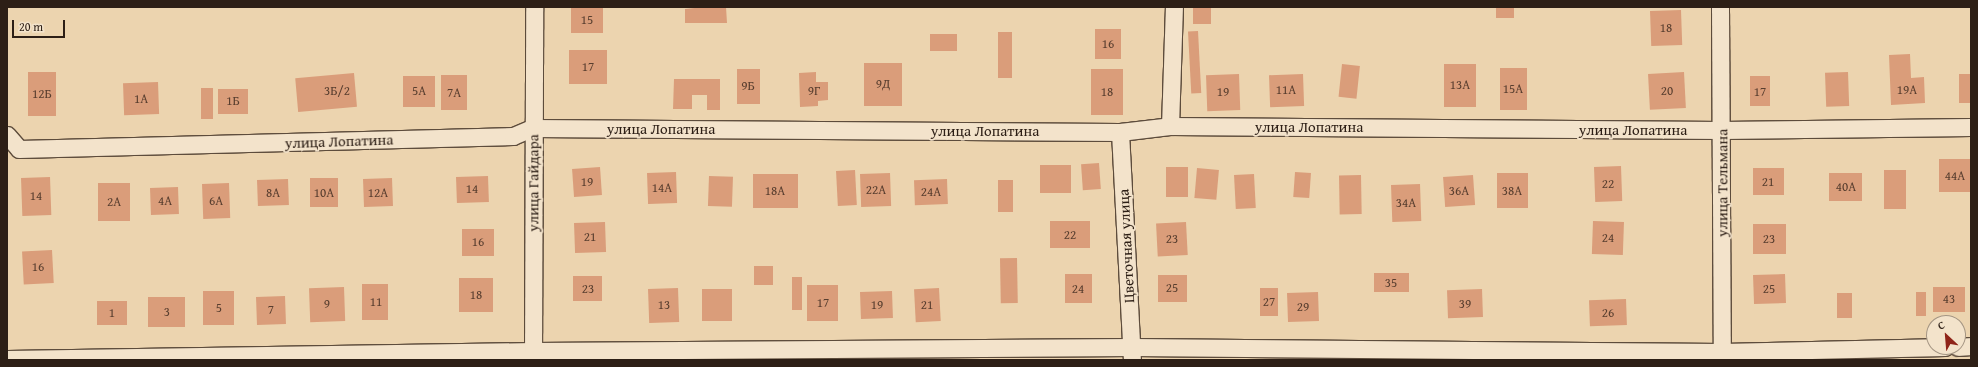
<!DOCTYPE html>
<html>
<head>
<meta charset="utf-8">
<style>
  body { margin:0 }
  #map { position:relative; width:1978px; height:367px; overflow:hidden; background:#ecd4af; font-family:"Gentium Book Plus",serif }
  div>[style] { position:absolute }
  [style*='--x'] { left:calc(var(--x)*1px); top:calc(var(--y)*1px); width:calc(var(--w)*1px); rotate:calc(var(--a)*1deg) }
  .building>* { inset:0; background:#da9d7a; transform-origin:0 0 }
  .roads { filter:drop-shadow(1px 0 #5d4c3c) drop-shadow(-1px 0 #5d4c3c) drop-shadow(0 1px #5d4c3c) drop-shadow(0 -1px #5d4c3c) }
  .minor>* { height:17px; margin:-8.5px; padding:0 8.5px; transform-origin:8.5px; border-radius:8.5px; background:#f3e3cb }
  span { translate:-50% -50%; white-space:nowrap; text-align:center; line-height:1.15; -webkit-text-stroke:3.5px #f3e3cb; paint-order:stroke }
  .number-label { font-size:13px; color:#583e2f }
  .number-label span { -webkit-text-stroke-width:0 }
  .street-label { font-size:15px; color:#2d1f16 }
  .frame { position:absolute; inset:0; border:8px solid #2d1f16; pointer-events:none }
  .north { position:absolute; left:1926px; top:315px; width:40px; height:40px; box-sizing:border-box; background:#f3e3cb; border:1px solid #a49583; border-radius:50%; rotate:334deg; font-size:11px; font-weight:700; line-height:16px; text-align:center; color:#2d1f16 }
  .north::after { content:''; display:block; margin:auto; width:14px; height:18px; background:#8f2418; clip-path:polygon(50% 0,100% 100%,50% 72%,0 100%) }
  .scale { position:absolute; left:12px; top:20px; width:53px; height:18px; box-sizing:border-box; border:2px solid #2d1f16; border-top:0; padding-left:5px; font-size:12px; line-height:14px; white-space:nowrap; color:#2d1f16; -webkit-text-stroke:3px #f3e3cb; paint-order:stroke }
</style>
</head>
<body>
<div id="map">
  <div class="building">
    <div style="left:571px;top:7px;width:32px;height:26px"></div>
    <div style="clip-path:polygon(704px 7px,726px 7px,727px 23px,685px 23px,685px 9px)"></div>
    <div style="left:1193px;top:7px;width:18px;height:17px"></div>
    <div style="left:1496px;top:7px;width:18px;height:11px"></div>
    <div style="left:1681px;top:10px;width:35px;height:31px;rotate:88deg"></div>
    <div style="left:1095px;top:29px;width:26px;height:30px"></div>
    <div style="left:1198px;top:31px;width:62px;height:10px;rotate:87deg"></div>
    <div style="left:998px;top:32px;width:14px;height:46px"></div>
    <div style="left:930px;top:34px;width:27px;height:17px"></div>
    <div style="left:569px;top:50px;width:38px;height:34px"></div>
    <div style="clip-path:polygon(1910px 54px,1911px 78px,1924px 77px,1925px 103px,1891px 105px,1889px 55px)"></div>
    <div style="left:864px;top:63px;width:38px;height:43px"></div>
    <div style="left:1342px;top:64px;width:18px;height:33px;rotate:6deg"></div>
    <div style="left:1444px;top:64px;width:32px;height:43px"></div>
    <div style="left:1527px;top:68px;width:42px;height:27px;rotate:90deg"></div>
    <div style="left:737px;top:69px;width:23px;height:35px"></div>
    <div style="left:1091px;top:69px;width:32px;height:46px"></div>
    <div style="left:28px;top:72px;width:28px;height:44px"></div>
    <div style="clip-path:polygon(816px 72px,816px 82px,828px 82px,828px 100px,818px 101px,818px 106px,800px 107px,799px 73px)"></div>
    <div style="left:1684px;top:72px;width:36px;height:36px;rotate:87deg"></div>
    <div style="left:1848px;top:72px;width:34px;height:23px;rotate:88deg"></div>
    <div style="left:354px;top:73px;width:34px;height:59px;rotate:85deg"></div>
    <div style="left:1239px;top:74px;width:36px;height:33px;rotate:88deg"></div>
    <div style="left:1303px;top:74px;width:32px;height:34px;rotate:88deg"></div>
    <div style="left:1959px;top:74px;width:12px;height:29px"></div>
    <div style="left:467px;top:75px;width:35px;height:26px;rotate:90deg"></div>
    <div style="left:403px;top:76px;width:32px;height:31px"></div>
    <div style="left:1770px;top:76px;width:30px;height:20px;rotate:90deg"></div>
    <div style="clip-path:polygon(674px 79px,720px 79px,720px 110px,707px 110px,707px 95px,692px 95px,692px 109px,673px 109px)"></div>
    <div style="left:158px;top:82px;width:32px;height:35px;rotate:88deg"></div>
    <div style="left:201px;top:88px;width:12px;height:31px"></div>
    <div style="left:218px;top:89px;width:30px;height:25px"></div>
    <div style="left:1971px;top:159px;width:33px;height:32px;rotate:90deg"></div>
    <div style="left:1099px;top:163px;width:26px;height:18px;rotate:86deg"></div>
    <div style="left:1071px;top:165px;width:28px;height:31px;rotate:90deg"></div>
    <div style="left:1621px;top:166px;width:35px;height:27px;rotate:88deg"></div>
    <div style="left:600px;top:167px;width:28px;height:28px;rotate:86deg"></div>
    <div style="left:1166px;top:167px;width:22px;height:30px"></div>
    <div style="left:1197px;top:168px;width:22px;height:30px;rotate:5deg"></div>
    <div style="left:1753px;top:168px;width:31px;height:27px"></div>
    <div style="left:855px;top:170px;width:35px;height:19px;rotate:87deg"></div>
    <div style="left:1884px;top:170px;width:22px;height:39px"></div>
    <div style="left:676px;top:172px;width:31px;height:29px;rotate:88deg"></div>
    <div style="left:1295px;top:172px;width:16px;height:25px;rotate:4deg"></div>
    <div style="left:890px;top:173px;width:33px;height:30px;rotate:88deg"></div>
    <div style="left:1528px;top:173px;width:35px;height:31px;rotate:90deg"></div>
    <div style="left:1862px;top:173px;width:28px;height:33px;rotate:90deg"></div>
    <div style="left:753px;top:174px;width:45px;height:34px"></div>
    <div style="left:1254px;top:174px;width:34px;height:20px;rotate:87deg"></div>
    <div style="left:1361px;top:175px;width:39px;height:22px;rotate:89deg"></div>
    <div style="left:1473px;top:175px;width:30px;height:30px;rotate:86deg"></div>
    <div style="left:488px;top:176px;width:26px;height:32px;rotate:88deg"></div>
    <div style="left:709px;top:176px;width:24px;height:30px;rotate:2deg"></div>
    <div style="left:50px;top:177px;width:38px;height:29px;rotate:88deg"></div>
    <div style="left:310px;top:178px;width:28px;height:29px"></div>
    <div style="left:392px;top:178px;width:28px;height:29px;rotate:88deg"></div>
    <div style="left:288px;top:179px;width:26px;height:31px;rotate:88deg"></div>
    <div style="left:947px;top:179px;width:25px;height:33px;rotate:88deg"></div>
    <div style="left:998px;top:180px;width:15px;height:32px"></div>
    <div style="left:98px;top:183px;width:32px;height:38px"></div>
    <div style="left:229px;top:183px;width:35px;height:27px;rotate:88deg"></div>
    <div style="left:1420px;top:184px;width:37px;height:29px;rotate:88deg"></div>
    <div style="left:178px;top:187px;width:27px;height:28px;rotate:88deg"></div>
    <div style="left:1090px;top:221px;width:27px;height:40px;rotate:90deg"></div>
    <div style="left:1593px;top:221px;width:31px;height:33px;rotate:2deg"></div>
    <div style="left:605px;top:222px;width:30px;height:31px;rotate:88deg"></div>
    <div style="left:1186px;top:222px;width:33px;height:30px;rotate:87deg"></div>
    <div style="left:1753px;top:224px;width:33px;height:30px"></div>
    <div style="left:462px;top:229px;width:32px;height:27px"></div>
    <div style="left:52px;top:250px;width:33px;height:30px;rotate:87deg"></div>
    <div style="left:1017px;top:258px;width:45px;height:17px;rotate:89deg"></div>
    <div style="left:754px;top:266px;width:19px;height:19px"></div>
    <div style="left:1409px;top:273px;width:19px;height:35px;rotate:90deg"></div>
    <div style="left:1092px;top:274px;width:29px;height:27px;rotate:90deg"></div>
    <div style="left:1785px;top:274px;width:29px;height:32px;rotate:88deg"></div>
    <div style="left:1158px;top:275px;width:29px;height:27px"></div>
    <div style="left:602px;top:276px;width:25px;height:29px;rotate:90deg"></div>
    <div style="left:792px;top:277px;width:10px;height:33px"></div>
    <div style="left:459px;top:278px;width:34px;height:34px"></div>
    <div style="left:362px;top:284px;width:26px;height:36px"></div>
    <div style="left:807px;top:285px;width:31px;height:36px"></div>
    <div style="left:344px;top:287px;width:34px;height:35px;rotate:88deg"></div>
    <div style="left:1933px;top:287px;width:32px;height:25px"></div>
    <div style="left:678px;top:288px;width:34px;height:30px;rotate:88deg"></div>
    <div style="left:939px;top:288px;width:33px;height:25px;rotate:87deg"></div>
    <div style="left:1260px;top:288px;width:18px;height:28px"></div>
    <div style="left:702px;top:289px;width:30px;height:32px"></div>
    <div style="left:1482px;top:289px;width:28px;height:35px;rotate:88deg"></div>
    <div style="left:203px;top:291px;width:31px;height:34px"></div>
    <div style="left:892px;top:291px;width:27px;height:32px;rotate:88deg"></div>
    <div style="left:1318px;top:292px;width:29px;height:31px;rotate:88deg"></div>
    <div style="left:1916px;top:292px;width:10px;height:24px"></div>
    <div style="left:1837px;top:293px;width:15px;height:25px"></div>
    <div style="left:285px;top:296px;width:28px;height:29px;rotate:88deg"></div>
    <div style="left:185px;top:297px;width:30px;height:37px;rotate:90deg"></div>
    <div style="left:1626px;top:299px;width:26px;height:37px;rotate:88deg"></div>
    <div style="left:97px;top:301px;width:30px;height:24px"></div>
  </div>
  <div class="roads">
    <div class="minor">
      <div style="--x:1720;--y:7;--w:353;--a:89.7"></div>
      <div style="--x:1170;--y:126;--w:119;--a:-88.1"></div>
      <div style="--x:1120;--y:132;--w:228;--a:87"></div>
      <div style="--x:7;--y:135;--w:18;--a:49"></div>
      <div style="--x:19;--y:149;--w:494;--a:-1.5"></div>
      <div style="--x:513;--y:136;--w:21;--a:-23"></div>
      <div style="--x:532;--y:128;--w:588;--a:0.39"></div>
      <div style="--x:1120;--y:132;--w:50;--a:-6.8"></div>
      <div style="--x:1170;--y:126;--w:552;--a:0.42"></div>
      <div style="--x:1722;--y:130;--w:249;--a:-0.7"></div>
      <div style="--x:1958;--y:347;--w:13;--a:-4"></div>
      <div style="--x:7;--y:359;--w:526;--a:-0.87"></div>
      <div style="--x:533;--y:351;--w:599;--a:-0.38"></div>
      <div style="--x:1132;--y:347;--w:590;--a:0.49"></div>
      <div style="--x:1722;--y:352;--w:223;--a:-1.3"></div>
      <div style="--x:533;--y:360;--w:353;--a:-89.8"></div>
    </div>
  </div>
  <div class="number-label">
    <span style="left:587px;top:20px">15</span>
    <span style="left:1666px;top:28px">18</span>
    <span style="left:1108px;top:44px">16</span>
    <span style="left:588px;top:67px">17</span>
    <span style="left:883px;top:84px">9Д</span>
    <span style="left:1460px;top:85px">13А</span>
    <span style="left:748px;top:86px">9Б</span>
    <span style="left:1513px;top:89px">15А</span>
    <span style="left:1286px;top:90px">11А</span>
    <span style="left:1907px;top:90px">19А</span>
    <span style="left:337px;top:91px">3Б/2</span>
    <span style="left:419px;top:91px">5А</span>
    <span style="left:814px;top:91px">9Г</span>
    <span style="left:1667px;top:91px">20</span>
    <span style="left:1107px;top:92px">18</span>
    <span style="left:1223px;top:92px">19</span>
    <span style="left:1760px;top:92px">17</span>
    <span style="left:454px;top:93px">7А</span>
    <span style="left:42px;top:94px">12Б</span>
    <span style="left:141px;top:99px">1А</span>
    <span style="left:233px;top:101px">1Б</span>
    <span style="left:1955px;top:176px">44А</span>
    <span style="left:587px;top:182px">19</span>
    <span style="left:1768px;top:182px">21</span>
    <span style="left:1608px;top:184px">22</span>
    <span style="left:1846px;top:187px">40А</span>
    <span style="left:662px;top:188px">14А</span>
    <span style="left:472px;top:189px">14</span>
    <span style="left:876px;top:190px">22А</span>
    <span style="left:775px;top:191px">18А</span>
    <span style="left:1459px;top:191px">36А</span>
    <span style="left:1512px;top:191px">38А</span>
    <span style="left:931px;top:192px">24А</span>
    <span style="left:273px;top:193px">8А</span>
    <span style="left:324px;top:193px">10А</span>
    <span style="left:378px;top:193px">12А</span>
    <span style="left:36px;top:196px">14</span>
    <span style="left:165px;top:201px">4А</span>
    <span style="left:216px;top:201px">6А</span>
    <span style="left:114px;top:202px">2А</span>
    <span style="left:1406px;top:203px">34А</span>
    <span style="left:1070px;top:235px">22</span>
    <span style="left:590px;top:237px">21</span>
    <span style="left:1608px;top:238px">24</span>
    <span style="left:1172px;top:239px">23</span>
    <span style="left:1769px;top:239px">23</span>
    <span style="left:478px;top:242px">16</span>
    <span style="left:38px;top:267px">16</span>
    <span style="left:1391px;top:283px">35</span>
    <span style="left:1172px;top:288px">25</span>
    <span style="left:588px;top:289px">23</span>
    <span style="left:1078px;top:289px">24</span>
    <span style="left:1769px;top:289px">25</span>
    <span style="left:476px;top:295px">18</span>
    <span style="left:1949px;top:299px">43</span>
    <span style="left:376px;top:302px">11</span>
    <span style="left:1269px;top:302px">27</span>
    <span style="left:823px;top:303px">17</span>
    <span style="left:327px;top:304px">9</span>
    <span style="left:1465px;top:304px">39</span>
    <span style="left:664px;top:305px">13</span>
    <span style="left:877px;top:305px">19</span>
    <span style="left:927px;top:305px">21</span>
    <span style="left:1303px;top:307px">29</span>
    <span style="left:219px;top:308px">5</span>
    <span style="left:271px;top:310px">7</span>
    <span style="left:167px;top:312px">3</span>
    <span style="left:112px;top:313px">1</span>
    <span style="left:1608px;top:313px">26</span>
  </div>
  <div class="street-label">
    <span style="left:1309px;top:127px">улица Лопатина</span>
    <span style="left:661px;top:129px">улица Лопатина</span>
    <span style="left:1633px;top:130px">улица Лопатина</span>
    <span style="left:985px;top:131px">улица Лопатина</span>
    <span style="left:339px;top:141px;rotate:-2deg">улица Лопатина</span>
    <span style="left:533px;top:183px;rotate:-90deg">улица Гайдара</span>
    <span style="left:1722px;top:183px;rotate:-90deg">улица Тельмана</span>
    <span style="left:1126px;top:246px;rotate:-93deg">Цветочная улица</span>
  </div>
  <div class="frame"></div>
  <div class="north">С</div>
  <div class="scale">20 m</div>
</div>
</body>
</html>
